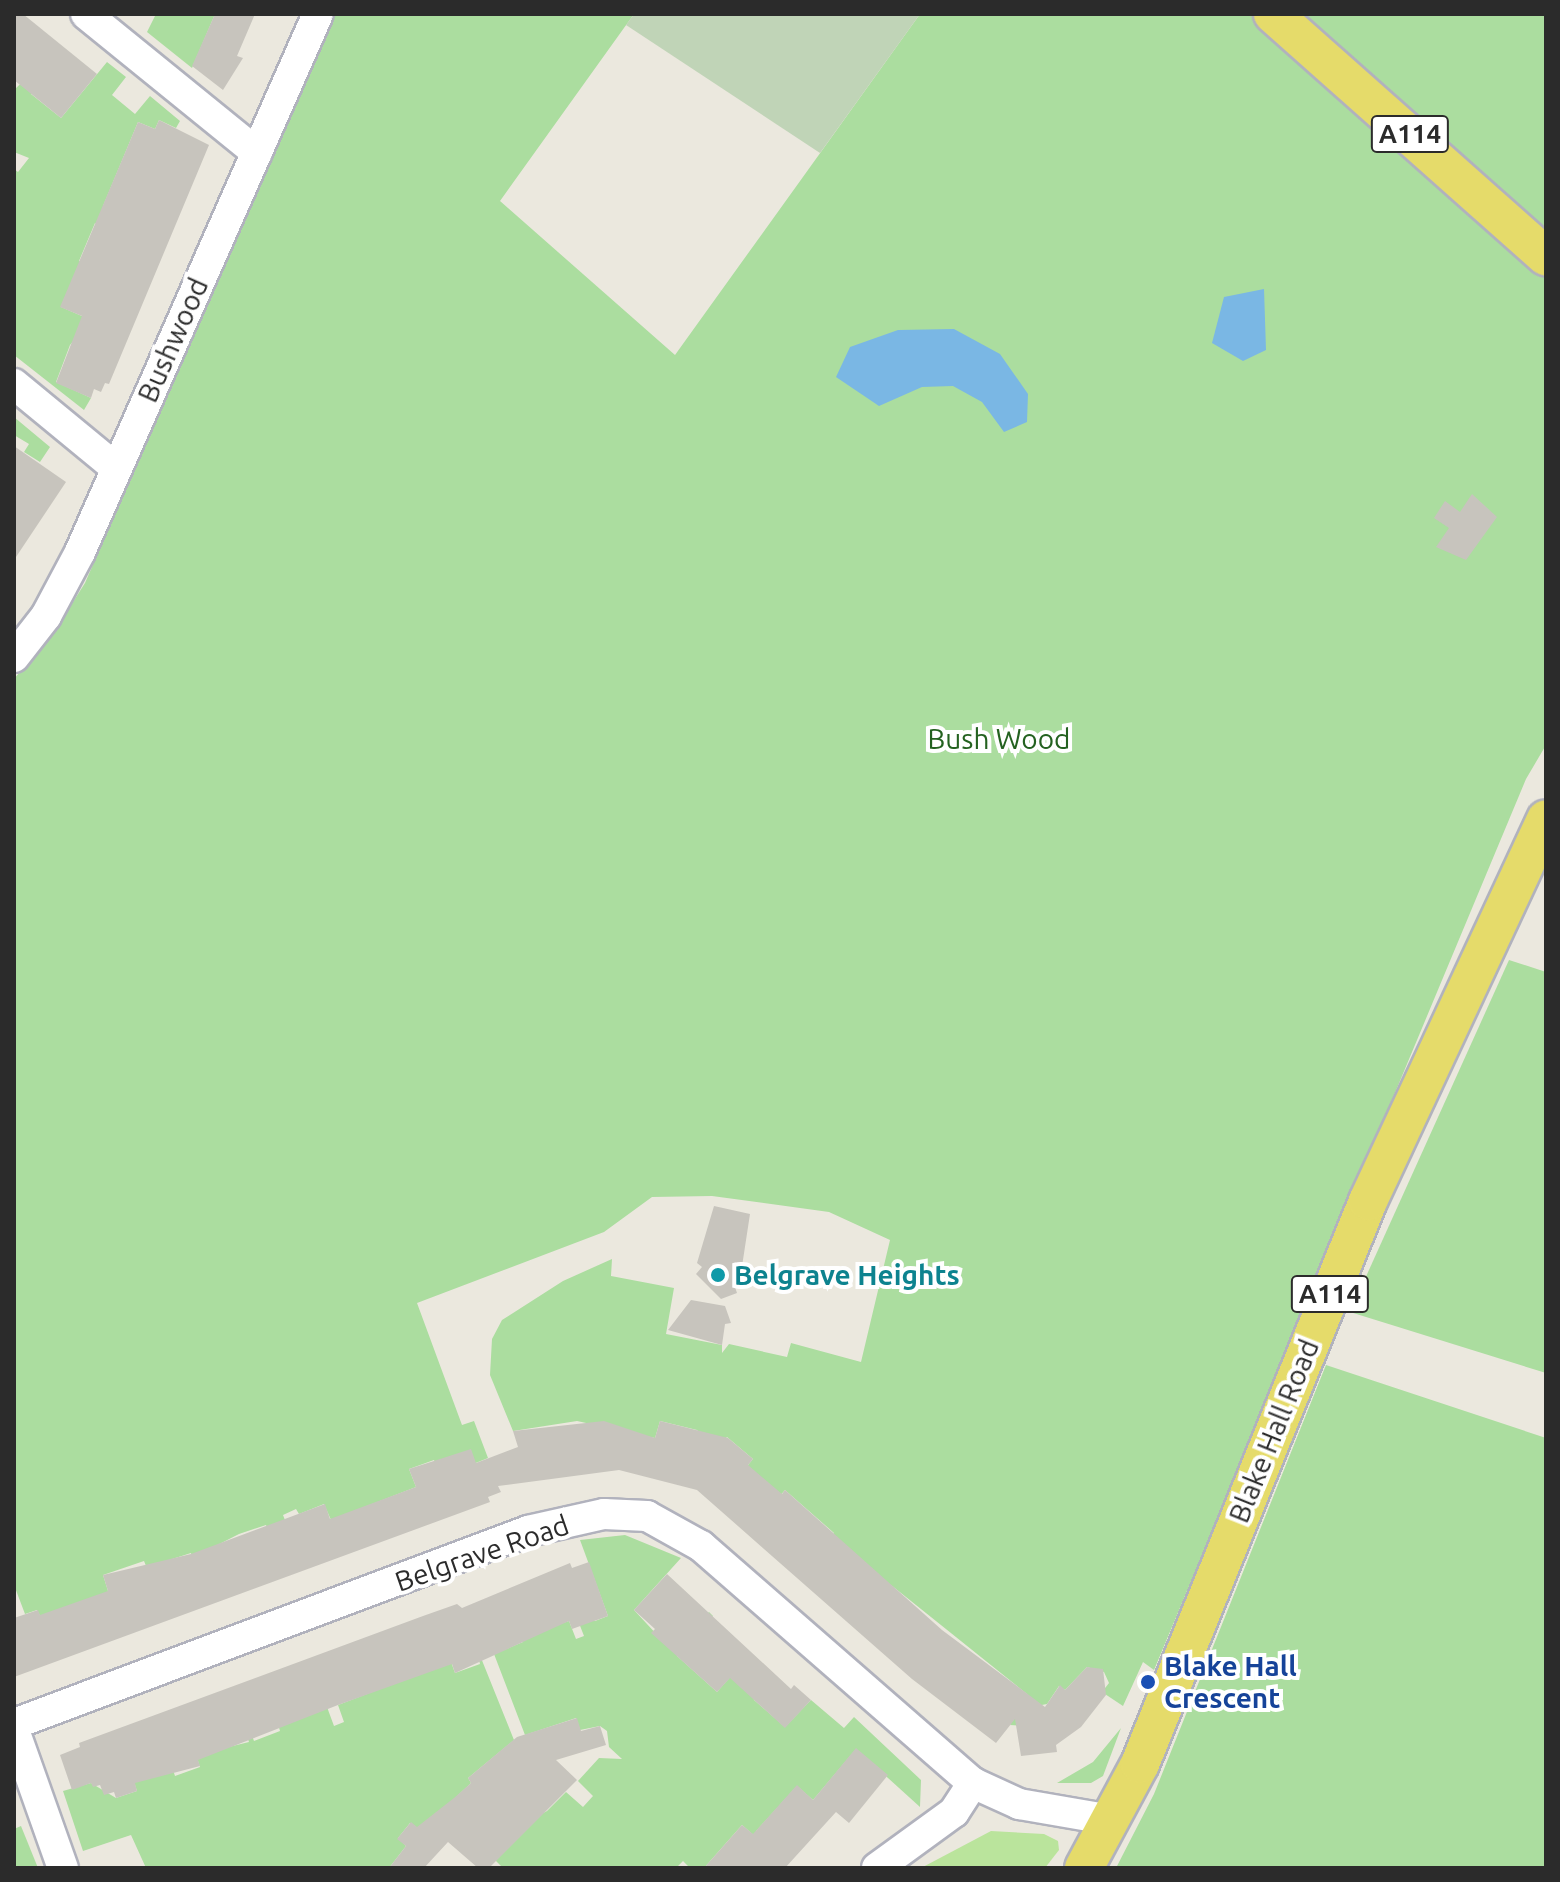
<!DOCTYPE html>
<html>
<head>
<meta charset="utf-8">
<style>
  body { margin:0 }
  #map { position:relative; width:1560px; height:1882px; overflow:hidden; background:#ebe8de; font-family:Ubuntu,sans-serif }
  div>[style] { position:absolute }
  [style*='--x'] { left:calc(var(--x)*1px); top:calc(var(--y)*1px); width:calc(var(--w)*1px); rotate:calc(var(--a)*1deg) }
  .green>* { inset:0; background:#abdd9f }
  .cemetery>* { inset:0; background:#c0d4b7 }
  .pitch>* { inset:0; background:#bae49c }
  .water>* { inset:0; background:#7ab7e4 }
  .building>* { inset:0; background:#c7c4bd }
  .roads { filter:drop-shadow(2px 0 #b1b2bd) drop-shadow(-2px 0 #b1b2bd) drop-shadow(0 2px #b1b2bd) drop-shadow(0 -2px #b1b2bd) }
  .minor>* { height:30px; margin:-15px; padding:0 15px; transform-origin:15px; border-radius:15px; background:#fff }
  .major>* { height:38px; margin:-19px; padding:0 19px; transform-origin:19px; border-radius:19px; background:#e5db6a }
  .dots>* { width:22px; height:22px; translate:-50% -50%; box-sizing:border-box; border:4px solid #fff; border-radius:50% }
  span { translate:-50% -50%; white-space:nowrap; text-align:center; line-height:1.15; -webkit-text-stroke:8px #fff; paint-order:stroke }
  .shield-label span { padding:2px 6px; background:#fff; border:2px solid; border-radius:6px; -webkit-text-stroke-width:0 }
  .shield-label { font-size:26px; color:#2b2b2b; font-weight:700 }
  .street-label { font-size:28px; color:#2b2b2b }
  .park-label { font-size:28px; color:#246220 }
  .culture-label { font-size:28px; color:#0d838f; font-weight:700 }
  .left { translate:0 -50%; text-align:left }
  .transit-label { font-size:28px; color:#164399; font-weight:700 }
  .frame { position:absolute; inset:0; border:16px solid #2b2b2b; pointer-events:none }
</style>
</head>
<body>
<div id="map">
  <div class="green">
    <div style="clip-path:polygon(156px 14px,215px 14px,192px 68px,147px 32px)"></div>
    <div style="clip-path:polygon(331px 14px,634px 14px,500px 201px,675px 355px,920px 14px,1546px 14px,1546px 745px,1526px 779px,1154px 1670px,1143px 1662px,1123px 1706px,1102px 1692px,1109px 1683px,1104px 1672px,1087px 1667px,1065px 1690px,1059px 1686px,1047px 1704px,1031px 1707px,1025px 1726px,1010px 1725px,1027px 1694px,891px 1585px,800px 1572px,834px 1533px,785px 1490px,751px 1529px,748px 1465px,753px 1459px,727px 1437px,714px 1451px,697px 1430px,660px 1421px,655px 1438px,577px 1421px,513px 1431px,490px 1375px,492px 1339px,502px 1320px,563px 1281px,612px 1259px,611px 1276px,674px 1288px,666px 1334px,722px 1345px,722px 1353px,729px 1344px,787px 1357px,791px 1343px,861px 1362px,890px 1240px,829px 1212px,712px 1196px,652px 1197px,604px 1232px,417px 1303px,462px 1425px,474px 1421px,488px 1458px,441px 1477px,434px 1460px,409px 1469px,416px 1487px,331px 1520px,324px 1504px,299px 1514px,296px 1509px,283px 1515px,290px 1533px,272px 1540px,266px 1525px,239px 1534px,192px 1558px,191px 1553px,169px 1560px,153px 1583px,144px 1561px,103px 1575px,113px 1607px,41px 1618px,37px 1610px,25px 1614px,14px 1585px,14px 679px,56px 629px,85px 583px)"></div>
    <div style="clip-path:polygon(107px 62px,126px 77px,112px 95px,135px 114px,150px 96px,180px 121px,176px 128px,159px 120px,155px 129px,138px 122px,103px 206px,128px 237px,95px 223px,79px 261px,127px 283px,61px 307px,91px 320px,70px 345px,56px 382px,91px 398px,84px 410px,14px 355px,14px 169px,18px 172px,29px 158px,14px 152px,14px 90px,38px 67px,46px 75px,31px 94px,61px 118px)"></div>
    <div style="clip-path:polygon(14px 417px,50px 447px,40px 462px,24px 452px,29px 444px,14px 435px)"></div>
    <div style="clip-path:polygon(1509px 960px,1546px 972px,1546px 1373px,1350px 1312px)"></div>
    <div style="clip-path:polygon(1326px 1365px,1546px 1438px,1546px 1868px,1116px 1868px,1154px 1794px)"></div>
    <div style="clip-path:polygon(625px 1535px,681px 1558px,634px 1610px,672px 1651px,709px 1612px,713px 1616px,677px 1656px,717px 1692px,746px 1659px,754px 1700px,785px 1727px,811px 1700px,844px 1728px,854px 1717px,921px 1780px,920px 1807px,856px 1749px,813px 1800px,797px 1786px,756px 1831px,771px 1850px,742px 1825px,704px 1868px,690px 1868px,683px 1861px,676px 1868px,503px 1868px,481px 1846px,547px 1811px,566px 1792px,583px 1807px,593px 1796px,578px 1781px,599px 1758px,622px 1759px,609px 1747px,607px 1731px,600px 1726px,580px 1730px,576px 1718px,525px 1735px,494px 1654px,523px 1642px,522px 1636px,569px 1621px,576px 1639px,584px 1636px,577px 1618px,595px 1621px,608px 1616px,580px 1540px)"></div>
    <div style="clip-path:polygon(475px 1643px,514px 1740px,468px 1778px,471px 1783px,421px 1830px,410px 1823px,398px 1838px,406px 1846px,389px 1868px,146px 1868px,131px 1835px,83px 1851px,63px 1791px,91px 1783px,116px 1798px,137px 1791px,130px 1770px,173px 1770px,175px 1776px,200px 1767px,196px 1755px,249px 1742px,231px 1692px,235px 1691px,254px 1741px,280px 1731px,278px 1724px,327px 1707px,334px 1726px,344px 1722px,338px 1705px,451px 1662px,455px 1673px,480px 1664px)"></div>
    <div style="clip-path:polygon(1121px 1728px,1103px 1776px,1091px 1783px,1057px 1783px,1093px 1762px)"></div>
    <div style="clip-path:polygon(21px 1826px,38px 1868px,14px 1868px,14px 1829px)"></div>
  </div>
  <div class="cemetery">
    <div style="clip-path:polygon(634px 14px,920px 14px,820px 153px,626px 25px)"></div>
  </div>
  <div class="pitch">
    <div style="clip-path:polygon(991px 1831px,1044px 1834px,1058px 1841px,1059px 1850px,1045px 1868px,921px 1868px)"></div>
  </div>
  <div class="water">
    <div style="clip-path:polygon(1264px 289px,1266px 350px,1243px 361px,1212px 343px,1224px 297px)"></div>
    <div style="clip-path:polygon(954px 329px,1000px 354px,1028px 394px,1027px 422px,1004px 432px,982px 402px,953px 386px,922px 387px,879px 406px,836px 377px,850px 347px,898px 330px)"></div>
  </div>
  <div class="building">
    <div style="clip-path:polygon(14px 14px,23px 14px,97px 74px,61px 118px,14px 80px)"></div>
    <div style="clip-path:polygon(215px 14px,255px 14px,237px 56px,243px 58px,223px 90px,192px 66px)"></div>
    <div style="clip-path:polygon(159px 120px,209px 145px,109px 384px,105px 383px,101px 392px,94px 389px,91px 398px,56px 383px,82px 316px,60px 307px,138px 122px,155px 129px)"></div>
    <div style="clip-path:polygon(14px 446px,66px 482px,14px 560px)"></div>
    <div style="clip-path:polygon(1472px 494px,1497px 517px,1466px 560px,1436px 547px,1449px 528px,1434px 518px,1445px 501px,1460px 512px)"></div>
    <div style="clip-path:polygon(714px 1206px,750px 1214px,741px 1273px,736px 1275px,739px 1283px,734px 1284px,737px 1293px,721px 1299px,696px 1274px,702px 1267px,697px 1263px)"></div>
    <div style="clip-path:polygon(691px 1300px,725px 1306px,731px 1323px,725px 1324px,722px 1345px,668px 1330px)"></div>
    <div style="clip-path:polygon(604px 1421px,655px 1438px,660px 1421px,728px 1438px,753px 1459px,748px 1465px,782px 1494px,785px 1490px,942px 1630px,1045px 1707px,1060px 1685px,1065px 1690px,1087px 1667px,1103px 1669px,1106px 1695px,1081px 1727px,1056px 1745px,1057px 1752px,1021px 1756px,1015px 1719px,996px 1743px,912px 1679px,697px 1490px,619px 1470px,498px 1486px,501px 1492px,488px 1497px,490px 1502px,14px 1677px,14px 1618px,38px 1610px,40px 1615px,108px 1591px,103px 1575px,191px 1554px,325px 1504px,330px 1519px,416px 1487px,409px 1469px,471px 1449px,476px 1463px,518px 1447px,513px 1431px)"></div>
    <div style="clip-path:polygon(589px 1562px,608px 1616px,572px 1629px,569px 1621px,455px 1673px,452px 1664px,338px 1705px,198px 1760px,200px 1766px,135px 1783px,137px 1791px,116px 1798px,114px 1792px,104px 1795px,100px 1785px,93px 1787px,91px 1783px,72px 1790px,60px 1755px,80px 1747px,79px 1743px,423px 1616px,457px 1604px,462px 1608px,570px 1563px,572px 1568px)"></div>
    <div style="clip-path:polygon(667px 1574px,791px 1689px,794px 1685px,811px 1700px,785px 1728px,730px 1678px,717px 1692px,651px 1633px,655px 1629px,634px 1610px)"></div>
    <div style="clip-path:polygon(577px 1718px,581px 1731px,600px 1726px,606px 1745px,556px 1760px,577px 1780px,489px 1868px,478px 1868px,448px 1842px,424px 1868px,389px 1868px,406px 1846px,397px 1839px,411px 1822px,417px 1827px,454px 1798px,471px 1783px,468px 1778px,517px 1737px)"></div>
    <div style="clip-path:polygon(856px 1748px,888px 1775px,849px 1823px,836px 1812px,785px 1868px,704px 1868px,742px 1825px,753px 1834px,797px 1785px,813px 1800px)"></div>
  </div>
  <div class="roads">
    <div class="minor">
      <div style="--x:86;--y:14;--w:220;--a:39.1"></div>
      <div style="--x:14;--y:384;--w:132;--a:39.5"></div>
      <div style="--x:14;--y:657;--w:52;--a:-52"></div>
      <div style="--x:46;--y:616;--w:72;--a:-62"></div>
      <div style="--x:80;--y:552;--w:588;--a:-66.14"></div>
      <div style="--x:14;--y:1724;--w:549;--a:-20.58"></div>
      <div style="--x:528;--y:1531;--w:78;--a:-12.6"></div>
      <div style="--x:604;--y:1514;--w:43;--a:2.7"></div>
      <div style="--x:647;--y:1516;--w:62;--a:29.1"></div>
      <div style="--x:701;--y:1546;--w:361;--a:41.1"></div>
      <div style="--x:14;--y:1730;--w:146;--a:70.5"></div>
      <div style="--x:877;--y:1868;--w:95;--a:-36"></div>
      <div style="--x:954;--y:1812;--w:35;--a:-57"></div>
      <div style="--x:973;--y:1783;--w:51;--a:24.5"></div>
      <div style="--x:1019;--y:1804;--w:94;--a:9.8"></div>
    </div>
    <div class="major">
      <div style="--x:1273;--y:14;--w:365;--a:41.6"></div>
      <div style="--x:1084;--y:1868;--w:118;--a:-61.7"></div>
      <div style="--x:1140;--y:1764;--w:607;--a:-67.95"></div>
      <div style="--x:1368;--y:1201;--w:421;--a:-65"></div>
    </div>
  </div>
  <div class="dots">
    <div style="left:718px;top:1275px;background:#0f9aa8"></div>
    <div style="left:1148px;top:1682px;background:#1a4fb4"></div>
  </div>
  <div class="shield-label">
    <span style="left:1410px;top:134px">A114</span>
    <span style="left:1330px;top:1294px">A114</span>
  </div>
  <div class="street-label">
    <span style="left:173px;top:340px;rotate:-66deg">Bushwood</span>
    <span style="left:1274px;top:1431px;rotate:-68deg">Blake Hall Road</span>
    <span style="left:482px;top:1553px;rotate:-19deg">Belgrave Road</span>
  </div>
  <div class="park-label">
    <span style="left:999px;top:739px">Bush Wood</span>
  </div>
  <div class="culture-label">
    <span class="left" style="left:734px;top:1275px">Belgrave Heights</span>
  </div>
  <div class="transit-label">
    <span class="left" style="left:1164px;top:1682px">Blake Hall<br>Crescent</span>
  </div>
  <div class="frame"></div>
</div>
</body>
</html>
